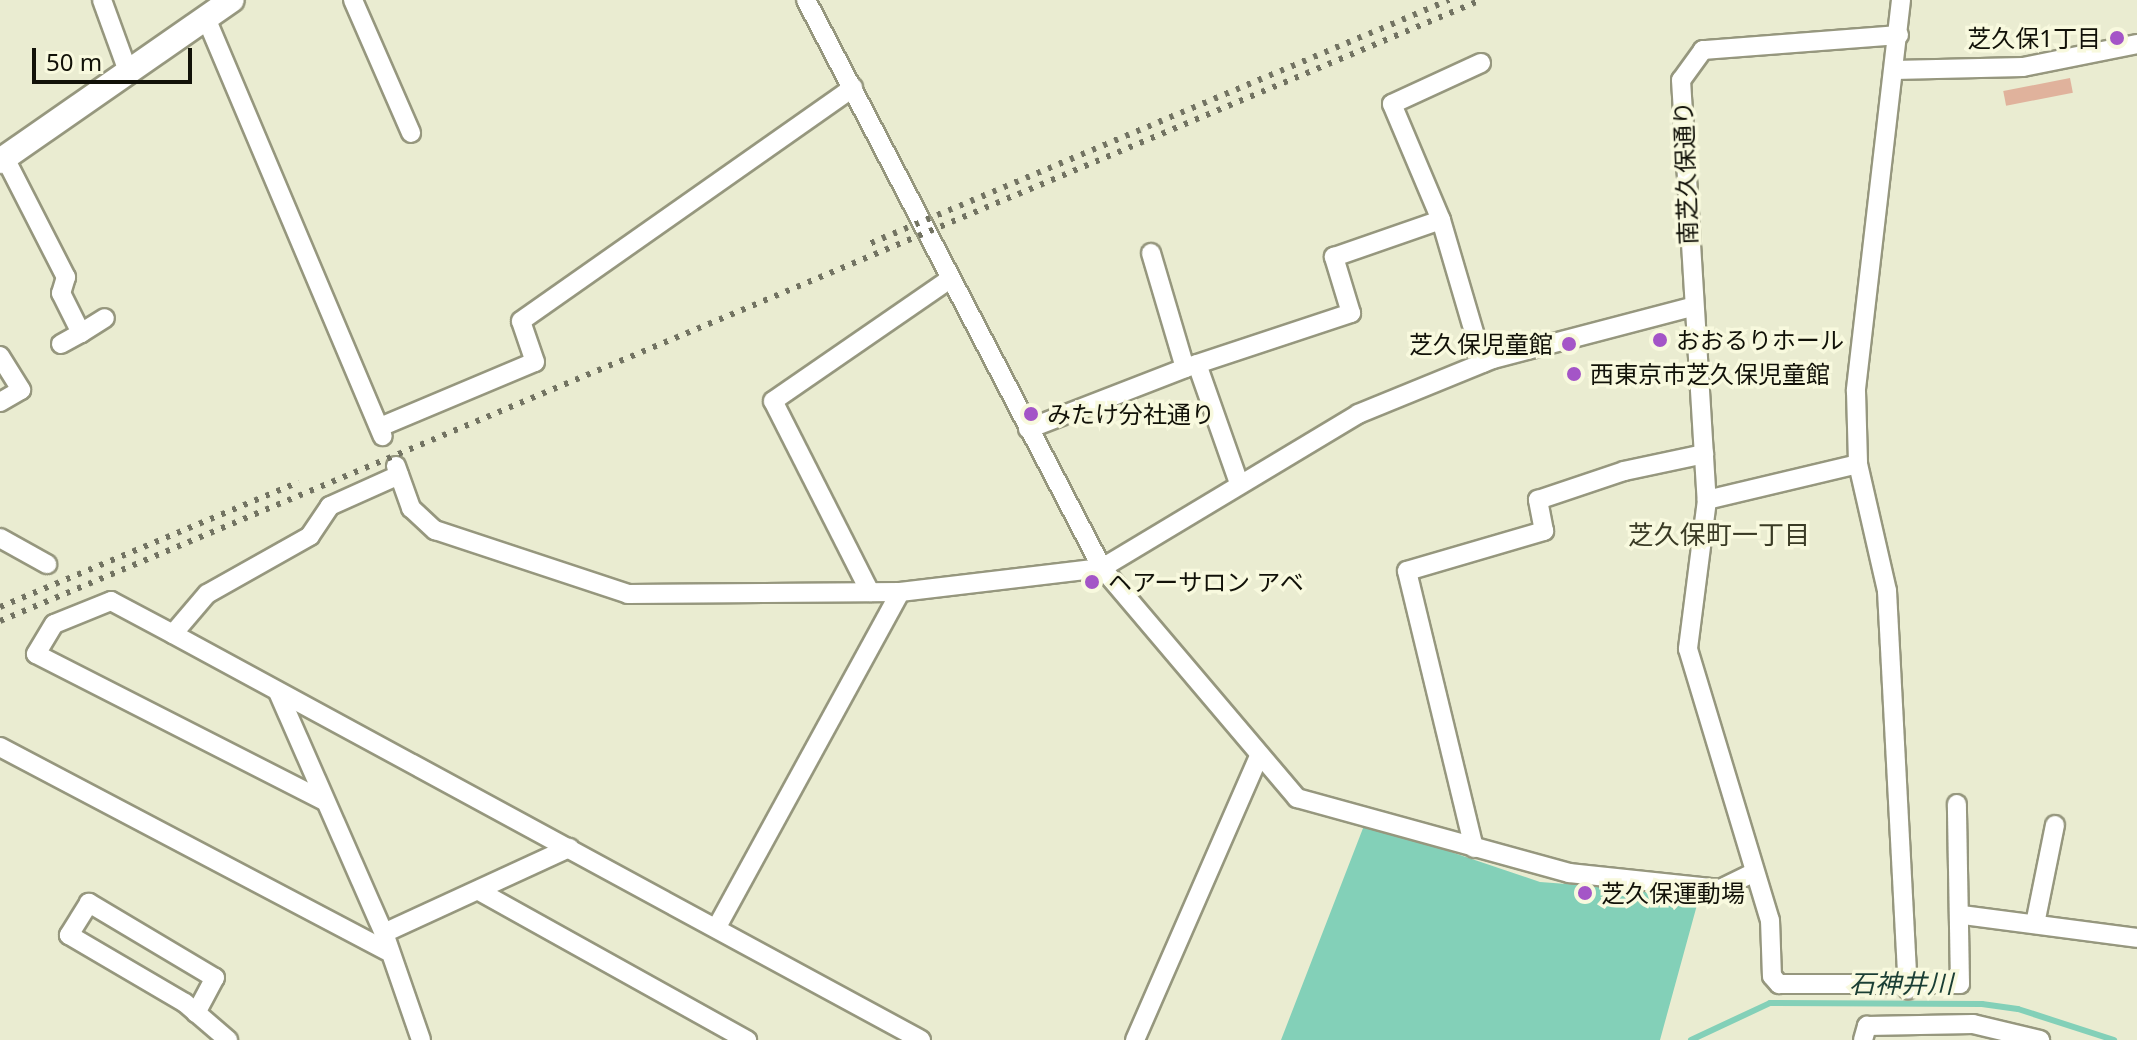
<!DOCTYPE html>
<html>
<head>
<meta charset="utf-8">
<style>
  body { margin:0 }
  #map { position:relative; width:2137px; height:1040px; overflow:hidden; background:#eaecd1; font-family:"Noto Sans","Noto Sans JP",sans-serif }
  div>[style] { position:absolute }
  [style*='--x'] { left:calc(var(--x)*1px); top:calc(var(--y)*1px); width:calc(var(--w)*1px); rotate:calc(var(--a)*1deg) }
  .green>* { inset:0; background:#e0b29c; transform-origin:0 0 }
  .water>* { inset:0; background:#83d0b8 }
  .stream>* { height:6px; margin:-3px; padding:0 3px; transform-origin:3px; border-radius:3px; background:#83d0b8 }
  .roads { filter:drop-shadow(2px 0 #96977e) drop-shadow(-2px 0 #96977e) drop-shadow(0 2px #96977e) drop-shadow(0 -2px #96977e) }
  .minor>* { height:18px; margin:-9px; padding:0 9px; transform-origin:9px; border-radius:9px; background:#fff }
  .secondary>* { height:24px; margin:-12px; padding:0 12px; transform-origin:12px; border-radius:12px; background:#fff }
  .rail>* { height:6px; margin-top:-3px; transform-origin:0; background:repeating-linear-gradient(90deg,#727362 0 4px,transparent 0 12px) }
  .dots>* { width:22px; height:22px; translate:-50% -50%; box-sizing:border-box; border:4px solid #f8f9de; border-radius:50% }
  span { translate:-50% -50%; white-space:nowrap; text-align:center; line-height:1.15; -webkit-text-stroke:7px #f8f9de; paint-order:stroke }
  .poi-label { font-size:24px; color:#111108 }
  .right { translate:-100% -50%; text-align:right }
  .left { translate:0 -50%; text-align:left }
  .street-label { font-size:24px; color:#111108 }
  .neighbourhood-label { font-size:26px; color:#3a3b25 }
  .water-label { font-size:26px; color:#1a3e34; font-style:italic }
  .scale { position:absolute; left:32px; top:48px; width:160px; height:36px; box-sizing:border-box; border:4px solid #111108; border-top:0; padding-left:10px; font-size:24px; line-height:28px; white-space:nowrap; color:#111108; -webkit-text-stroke:6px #f8f9de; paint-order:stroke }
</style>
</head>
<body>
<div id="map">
  <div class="green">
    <div style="left:2070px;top:78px;width:15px;height:68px;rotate:79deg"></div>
  </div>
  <div class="water">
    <div style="clip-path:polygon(1365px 823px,1540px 882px,1700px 894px,1660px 1040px,1281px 1040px)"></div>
  </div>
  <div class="stream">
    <div style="--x:1691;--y:1040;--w:87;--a:-25.1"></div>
    <div style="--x:1770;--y:1003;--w:212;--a:0.3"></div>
    <div style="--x:1982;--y:1004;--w:36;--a:8"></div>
    <div style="--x:2018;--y:1009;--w:101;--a:17.9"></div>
  </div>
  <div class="roads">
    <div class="minor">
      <div style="--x:102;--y:0;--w:79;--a:70"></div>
      <div style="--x:353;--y:0;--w:145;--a:66.4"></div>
      <div style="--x:806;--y:0;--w:640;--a:62.47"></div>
      <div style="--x:1102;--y:568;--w:302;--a:49.7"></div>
      <div style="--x:1297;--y:798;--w:282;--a:15.4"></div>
      <div style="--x:1569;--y:873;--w:152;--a:6"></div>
      <div style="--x:1720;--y:889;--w:37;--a:-26"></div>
      <div style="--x:1901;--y:0;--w:394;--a:96.6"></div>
      <div style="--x:1856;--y:391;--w:73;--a:88.4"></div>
      <div style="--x:1858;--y:464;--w:130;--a:77.1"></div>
      <div style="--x:1887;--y:591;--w:399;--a:87"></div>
      <div style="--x:206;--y:18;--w:454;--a:67.1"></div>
      <div style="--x:1899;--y:35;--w:197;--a:175.6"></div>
      <div style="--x:1703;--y:50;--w:37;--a:126"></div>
      <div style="--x:1681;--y:80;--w:421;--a:86.5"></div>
      <div style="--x:1707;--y:500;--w:150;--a:97.3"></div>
      <div style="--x:1688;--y:649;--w:283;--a:73.2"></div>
      <div style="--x:1770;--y:920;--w:56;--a:88"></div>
      <div style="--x:1772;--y:976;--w:11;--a:49"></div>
      <div style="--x:1779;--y:984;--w:181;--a:0"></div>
      <div style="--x:1960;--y:984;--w:180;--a:-91"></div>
      <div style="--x:1481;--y:63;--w:98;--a:155.3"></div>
      <div style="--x:1392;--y:104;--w:126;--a:67.1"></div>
      <div style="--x:1441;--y:220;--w:149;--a:73.6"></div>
      <div style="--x:1894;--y:70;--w:129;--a:-1.3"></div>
      <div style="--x:2023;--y:67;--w:116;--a:-11.4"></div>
      <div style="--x:5;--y:158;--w:134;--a:62.9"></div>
      <div style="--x:66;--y:277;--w:17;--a:107"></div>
      <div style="--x:61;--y:293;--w:45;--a:63.4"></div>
      <div style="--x:81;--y:333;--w:28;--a:-32"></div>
      <div style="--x:1151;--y:253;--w:120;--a:73.5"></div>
      <div style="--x:61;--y:344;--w:23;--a:-29"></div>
      <div style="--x:0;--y:356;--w:40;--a:58"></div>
      <div style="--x:21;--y:390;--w:24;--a:150"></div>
      <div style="--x:1197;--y:364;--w:126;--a:70.6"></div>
      <div style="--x:380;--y:427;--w:168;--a:-22.8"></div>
      <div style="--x:535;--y:362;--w:43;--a:-108.9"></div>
      <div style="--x:521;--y:321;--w:406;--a:-35.1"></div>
      <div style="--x:1028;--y:429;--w:168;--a:-21.2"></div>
      <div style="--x:1185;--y:368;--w:175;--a:-18.3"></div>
      <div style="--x:1351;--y:313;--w:59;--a:-106.9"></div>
      <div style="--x:1334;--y:257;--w:113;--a:-19.1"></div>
      <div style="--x:396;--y:466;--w:45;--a:70.3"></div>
      <div style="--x:411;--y:508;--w:33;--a:43"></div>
      <div style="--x:435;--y:530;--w:203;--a:18.3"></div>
      <div style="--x:628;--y:594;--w:272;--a:-0.4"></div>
      <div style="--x:900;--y:592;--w:203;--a:-6.8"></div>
      <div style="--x:1102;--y:568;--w:299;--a:-31"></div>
      <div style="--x:1358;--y:414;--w:146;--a:-22.2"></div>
      <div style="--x:1493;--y:359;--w:205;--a:-14.7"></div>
      <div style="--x:399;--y:475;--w:76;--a:155.8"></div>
      <div style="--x:330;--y:506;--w:36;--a:124"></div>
      <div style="--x:310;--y:536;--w:118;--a:150.6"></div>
      <div style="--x:207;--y:594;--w:52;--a:130.4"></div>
      <div style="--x:173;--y:634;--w:851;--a:28.49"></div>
      <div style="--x:1707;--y:500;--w:155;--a:-13.4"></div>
      <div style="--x:0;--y:538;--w:54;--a:29"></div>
      <div style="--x:870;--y:592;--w:214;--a:-116.9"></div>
      <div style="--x:773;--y:401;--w:215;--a:-34.6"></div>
      <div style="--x:173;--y:634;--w:70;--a:-152"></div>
      <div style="--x:111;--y:601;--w:61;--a:158"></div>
      <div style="--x:54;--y:624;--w:35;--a:121"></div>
      <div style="--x:36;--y:654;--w:322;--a:27"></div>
      <div style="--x:278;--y:692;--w:263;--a:66.3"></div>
      <div style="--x:384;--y:933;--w:113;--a:70.9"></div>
      <div style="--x:0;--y:747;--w:437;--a:27.8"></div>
      <div style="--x:1474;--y:848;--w:285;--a:-103.6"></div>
      <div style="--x:1407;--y:571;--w:143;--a:-16.3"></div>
      <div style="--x:1544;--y:531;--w:32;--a:-101"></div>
      <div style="--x:1538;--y:500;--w:91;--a:-18.6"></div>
      <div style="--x:1624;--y:471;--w:82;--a:-12"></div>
      <div style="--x:479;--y:891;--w:307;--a:29.1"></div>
      <div style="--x:1963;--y:915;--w:176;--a:7.5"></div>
      <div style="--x:2035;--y:924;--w:101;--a:-78.6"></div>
      <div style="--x:718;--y:925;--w:379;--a:-61.3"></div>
      <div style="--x:384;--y:933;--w:204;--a:-24.7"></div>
      <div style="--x:196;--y:1013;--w:40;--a:-62"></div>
      <div style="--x:215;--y:978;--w:147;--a:-149.2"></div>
      <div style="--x:89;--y:903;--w:38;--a:122"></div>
      <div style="--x:69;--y:935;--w:134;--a:30.4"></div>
      <div style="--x:185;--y:1003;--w:57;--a:40.7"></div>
      <div style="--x:1135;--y:1040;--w:308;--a:-66.4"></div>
      <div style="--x:1863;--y:1040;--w:15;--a:-74"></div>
      <div style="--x:1867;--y:1026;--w:106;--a:-1.1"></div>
      <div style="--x:1973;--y:1024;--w:69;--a:13.4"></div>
    </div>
    <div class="secondary">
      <div style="--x:0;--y:161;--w:282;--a:-34.8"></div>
    </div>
  </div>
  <div class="rail">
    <div style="--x:871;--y:243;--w:627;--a:-22.8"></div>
    <div style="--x:0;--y:607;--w:324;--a:-22.7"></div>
    <div style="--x:0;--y:621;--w:1606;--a:-22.75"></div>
  </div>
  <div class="dots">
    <div style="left:2117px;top:38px;background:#a455c7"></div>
    <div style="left:1660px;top:340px;background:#a455c7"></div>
    <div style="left:1569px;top:344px;background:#a455c7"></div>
    <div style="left:1574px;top:374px;background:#a455c7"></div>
    <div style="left:1031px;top:414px;background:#a455c7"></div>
    <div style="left:1092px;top:582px;background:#a455c7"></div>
    <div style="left:1585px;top:893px;background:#a455c7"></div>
  </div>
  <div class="poi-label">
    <span class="right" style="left:2101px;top:38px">芝久保1丁目</span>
    <span class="left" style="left:1676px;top:340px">おおるりホール</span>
    <span class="right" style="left:1553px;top:344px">芝久保児童館</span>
    <span class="left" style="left:1590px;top:374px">西東京市芝久保児童館</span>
    <span class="left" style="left:1047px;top:414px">みたけ分社通り</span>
    <span class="left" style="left:1108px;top:582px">ヘアーサロン アベ</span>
    <span class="left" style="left:1601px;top:893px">芝久保運動場</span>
  </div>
  <div class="street-label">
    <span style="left:1685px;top:173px;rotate:-92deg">南芝久保通り</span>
  </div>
  <div class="neighbourhood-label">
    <span style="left:1719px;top:535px">芝久保町一丁目</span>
  </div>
  <div class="water-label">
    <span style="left:1901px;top:984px">石神井川</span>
  </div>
  <div class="scale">50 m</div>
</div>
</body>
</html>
